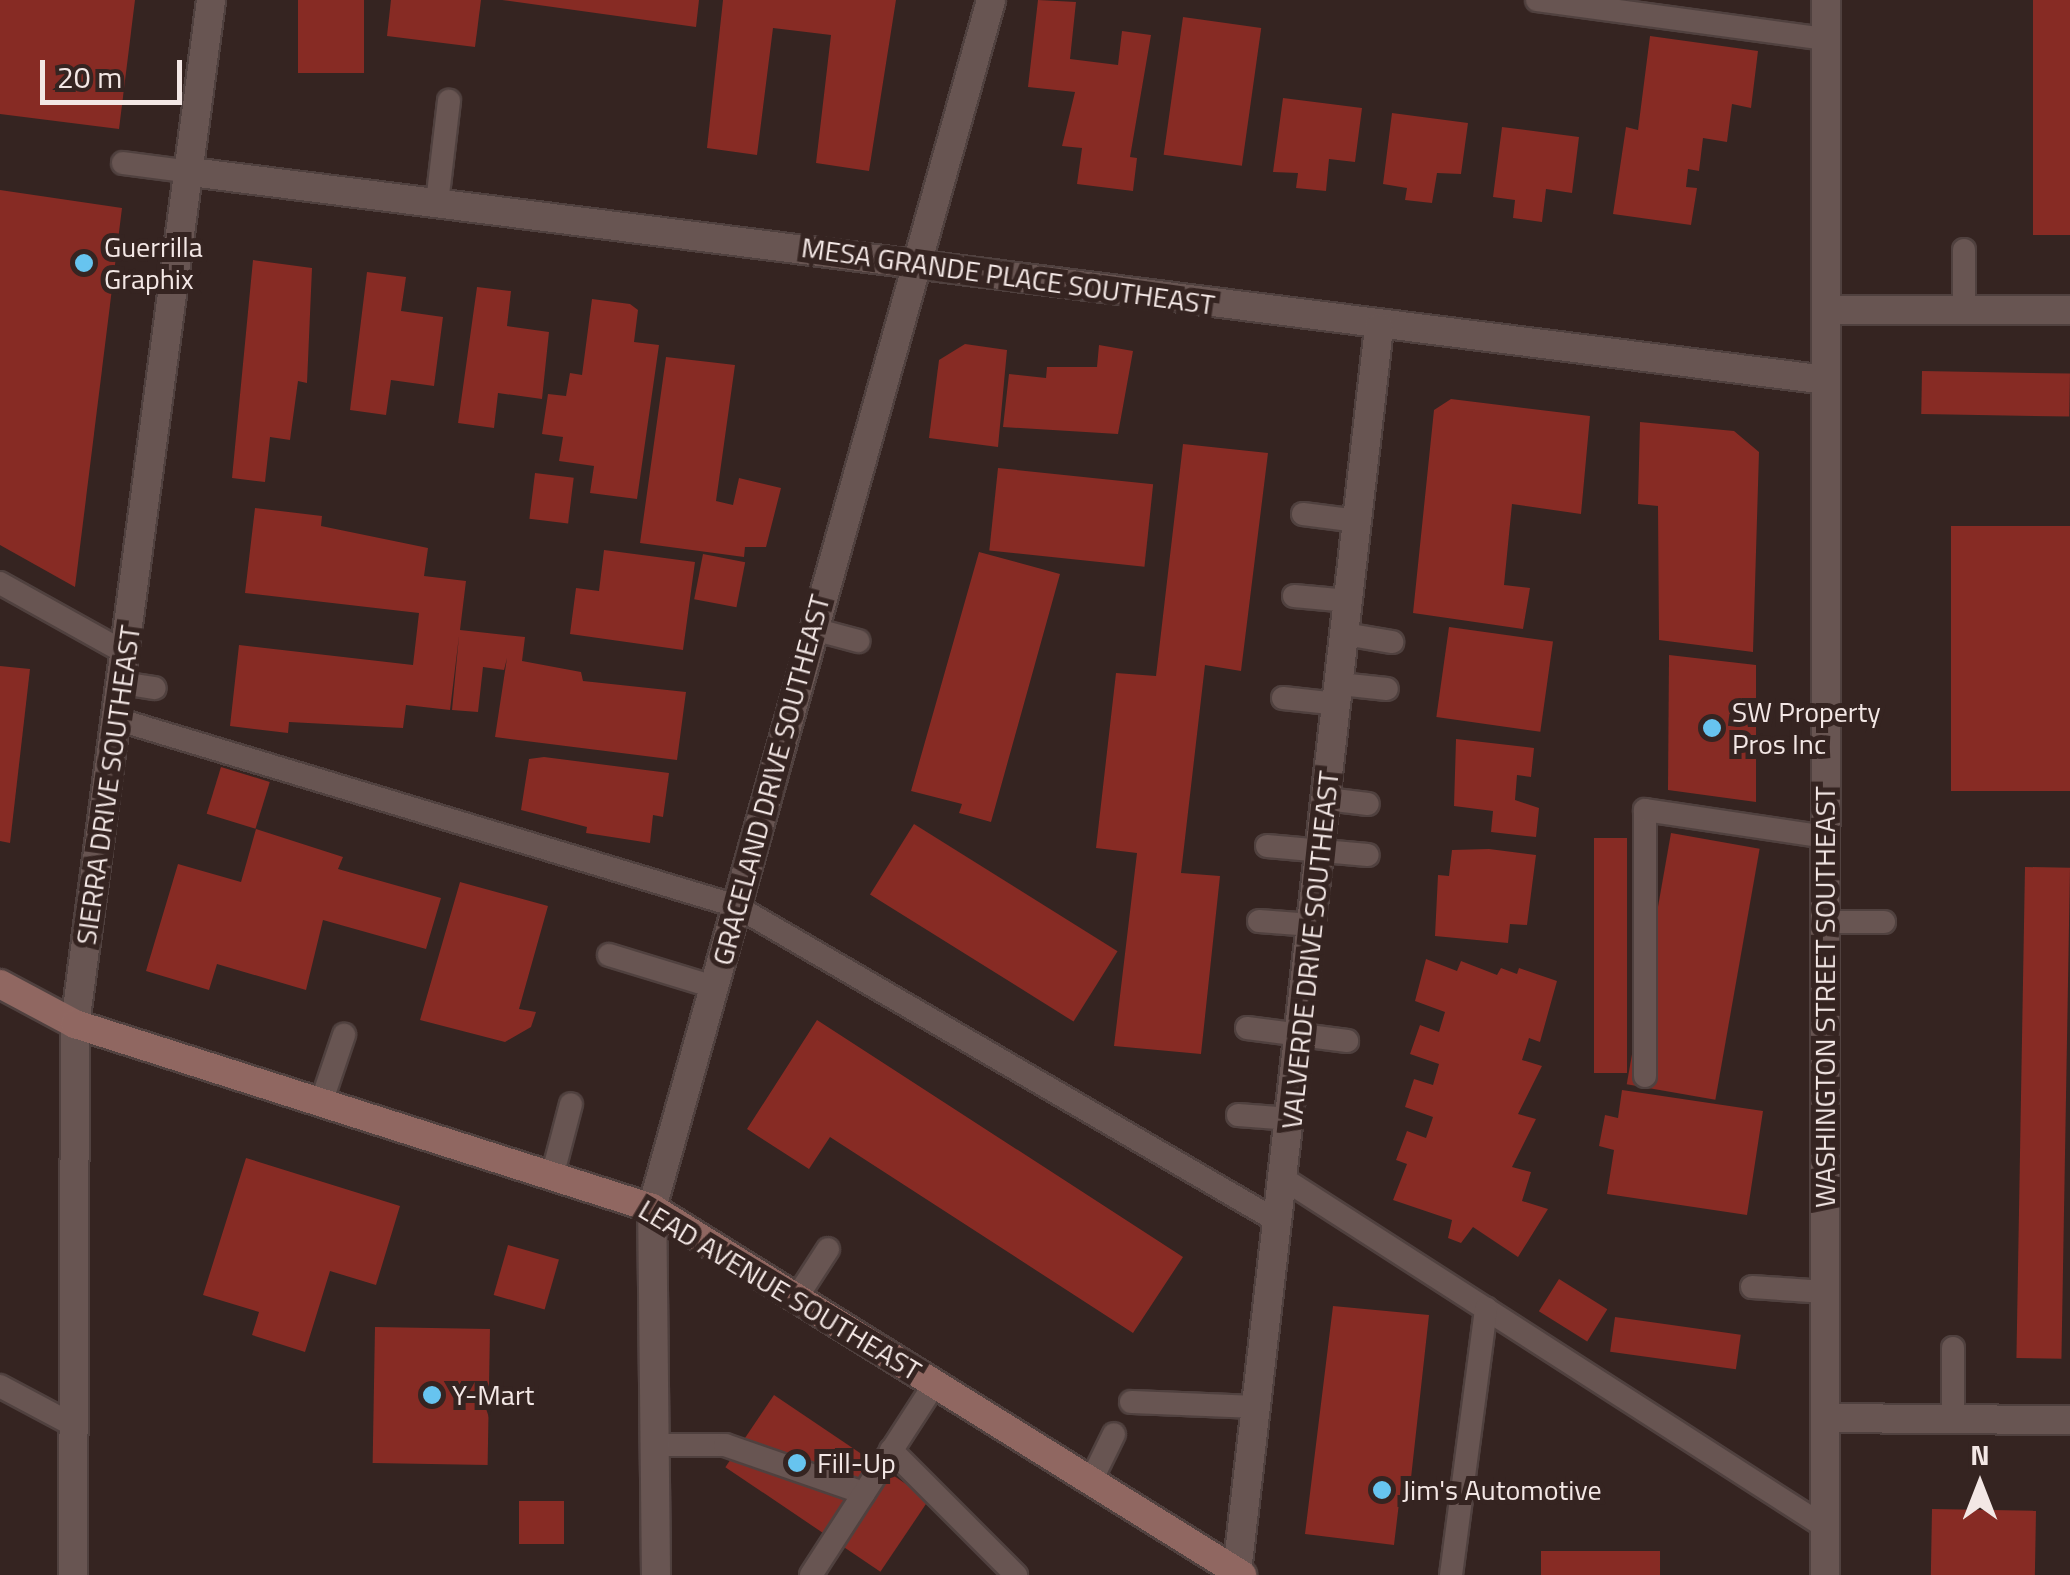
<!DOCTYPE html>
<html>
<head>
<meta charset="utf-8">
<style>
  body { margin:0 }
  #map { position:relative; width:2070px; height:1575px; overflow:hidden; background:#352421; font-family:"Titillium Web",sans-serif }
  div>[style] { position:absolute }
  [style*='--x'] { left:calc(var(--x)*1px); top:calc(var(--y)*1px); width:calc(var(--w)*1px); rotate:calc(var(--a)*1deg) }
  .building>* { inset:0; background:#872b24; transform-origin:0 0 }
  .roads { filter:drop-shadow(2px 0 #50413f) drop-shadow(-2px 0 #50413f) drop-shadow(0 2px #50413f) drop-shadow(0 -2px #50413f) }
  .service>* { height:22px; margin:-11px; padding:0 11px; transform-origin:11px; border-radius:11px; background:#685552 }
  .minor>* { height:28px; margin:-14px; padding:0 14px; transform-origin:14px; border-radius:14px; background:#685552 }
  .tertiary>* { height:28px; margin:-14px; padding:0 14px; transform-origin:14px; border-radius:14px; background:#685552 }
  .secondary>* { height:28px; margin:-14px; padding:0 14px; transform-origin:14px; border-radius:14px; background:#906761 }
  .dots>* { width:28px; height:28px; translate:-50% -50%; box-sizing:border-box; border:5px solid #352421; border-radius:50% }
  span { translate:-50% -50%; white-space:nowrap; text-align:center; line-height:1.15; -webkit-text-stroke:10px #352421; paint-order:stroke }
  .poi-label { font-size:28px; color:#f3e7e5 }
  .left { translate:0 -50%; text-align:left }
  .street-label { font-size:28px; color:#f3e7e5 }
  .north { position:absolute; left:1930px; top:1435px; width:100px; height:100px; -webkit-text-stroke:8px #352421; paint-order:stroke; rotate:0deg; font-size:28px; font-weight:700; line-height:40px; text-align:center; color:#f3e7e5 }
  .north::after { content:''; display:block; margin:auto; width:35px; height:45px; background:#f3e7e5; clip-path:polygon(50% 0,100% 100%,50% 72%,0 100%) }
  .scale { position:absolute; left:40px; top:60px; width:142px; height:45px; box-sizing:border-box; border:5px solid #f3e7e5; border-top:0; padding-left:12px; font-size:30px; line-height:35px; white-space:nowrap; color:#f3e7e5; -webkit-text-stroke:8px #352421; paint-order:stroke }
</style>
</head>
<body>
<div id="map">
  <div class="building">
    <div style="clip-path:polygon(0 0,135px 0,119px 129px,0 114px)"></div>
    <div style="left:298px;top:0;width:66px;height:73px"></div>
    <div style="clip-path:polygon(391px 0,481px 0,475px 47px,387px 36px)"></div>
    <div style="clip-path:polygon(502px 0,699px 0,696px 27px)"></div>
    <div style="clip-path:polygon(723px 0,896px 0,869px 171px,816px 163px,831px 35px,773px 28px,757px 155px,707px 148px)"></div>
    <div style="clip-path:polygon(1038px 0,1076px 2px,1070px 59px,1118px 65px,1122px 31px,1151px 35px,1130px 157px,1137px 158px,1133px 191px,1077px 184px,1082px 148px,1062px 146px,1075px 92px,1028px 87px)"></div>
    <div style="left:2033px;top:0;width:37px;height:235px"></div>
    <div style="left:1183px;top:17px;width:79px;height:139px;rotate:8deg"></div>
    <div style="clip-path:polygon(1650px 36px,1758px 51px,1751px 108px,1732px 104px,1727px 142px,1703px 138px,1699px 171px,1688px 169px,1686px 187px,1697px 188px,1691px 225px,1613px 214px,1626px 127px,1638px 130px)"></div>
    <div style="clip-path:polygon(1283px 98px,1362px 108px,1355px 162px,1329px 159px,1326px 191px,1296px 188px,1298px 173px,1273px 172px)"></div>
    <div style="clip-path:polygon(1392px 113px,1468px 123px,1461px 174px,1437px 173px,1432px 203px,1405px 200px,1407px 188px,1383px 184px)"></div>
    <div style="clip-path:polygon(1502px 127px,1579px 137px,1572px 193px,1546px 189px,1542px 222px,1513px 218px,1515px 200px,1493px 197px)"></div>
    <div style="clip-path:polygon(0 190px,122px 208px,75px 587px,0 545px)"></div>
    <div style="clip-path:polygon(253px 260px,312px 268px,307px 383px,298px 381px,290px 440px,270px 437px,265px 482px,232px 478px)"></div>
    <div style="clip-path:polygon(367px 272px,406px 277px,401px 311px,443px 317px,434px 386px,391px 380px,386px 415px,350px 410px)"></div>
    <div style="clip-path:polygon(477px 287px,511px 291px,507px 326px,549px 332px,542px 399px,498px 393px,494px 428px,458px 423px)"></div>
    <div style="clip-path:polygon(592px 299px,630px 304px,638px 310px,634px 342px,659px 345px,637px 499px,590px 493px,594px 466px,559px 461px,563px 437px,542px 434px,548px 394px,566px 396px,570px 373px,582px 375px)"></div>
    <div style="clip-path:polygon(965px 344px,1007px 350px,998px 447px,929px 438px,939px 360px)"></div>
    <div style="clip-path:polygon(1099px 345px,1133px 351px,1118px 434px,1003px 427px,1009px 374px,1046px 378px,1047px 367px,1097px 367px)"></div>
    <div style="clip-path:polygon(666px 357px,735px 365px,716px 501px,733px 505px,739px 478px,781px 488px,766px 547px,745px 547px,744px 557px,640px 543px)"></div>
    <div style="left:1922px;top:371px;width:148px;height:43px;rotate:1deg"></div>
    <div style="clip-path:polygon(1451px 399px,1590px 416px,1581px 514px,1512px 504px,1504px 585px,1530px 588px,1523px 629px,1413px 613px,1434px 410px)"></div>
    <div style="clip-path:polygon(1640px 422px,1734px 431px,1759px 452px,1753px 652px,1659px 640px,1658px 506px,1638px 504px)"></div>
    <div style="clip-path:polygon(1183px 444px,1268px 453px,1241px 671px,1205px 665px,1181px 873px,1220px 876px,1201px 1054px,1114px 1046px,1137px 853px,1096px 848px,1116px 673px,1156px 676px)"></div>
    <div style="left:998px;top:468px;width:156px;height:83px;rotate:6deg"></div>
    <div style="left:535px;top:473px;width:39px;height:46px;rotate:7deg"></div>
    <div style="clip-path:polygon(255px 508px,322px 516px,321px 526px,428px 548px,424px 576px,466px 581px,460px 630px,525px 637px,522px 661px,581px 672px,583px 681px,686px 692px,677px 760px,495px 737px,507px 658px,504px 670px,483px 667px,478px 712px,452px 710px,459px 636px,450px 710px,406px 705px,403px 728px,289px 722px,288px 733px,230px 726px,239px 645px,413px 665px,419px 613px,245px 593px)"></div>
    <div style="left:2070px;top:526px;width:265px;height:119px;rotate:90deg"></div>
    <div style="clip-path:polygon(604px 550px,695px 562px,683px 650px,570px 634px,576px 588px,599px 591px)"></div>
    <div style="clip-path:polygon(979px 552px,1060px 574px,991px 822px,959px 813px,962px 804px,911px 791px)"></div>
    <div style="left:703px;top:554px;width:43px;height:46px;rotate:11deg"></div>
    <div style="left:1449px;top:627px;width:105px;height:91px;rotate:8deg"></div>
    <div style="clip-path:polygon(1669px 655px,1756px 665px,1756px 802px,1668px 790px)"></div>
    <div style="clip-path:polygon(0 666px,30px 669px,10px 843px,0 841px)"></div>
    <div style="clip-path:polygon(1456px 739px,1534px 748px,1531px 777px,1517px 775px,1515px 800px,1539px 808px,1536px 837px,1491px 832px,1493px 811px,1454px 806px)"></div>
    <div style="clip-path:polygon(544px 757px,669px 773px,663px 817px,653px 815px,650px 843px,586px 833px,587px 827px,521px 810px,529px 759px)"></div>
    <div style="left:221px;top:767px;width:51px;height:49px;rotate:17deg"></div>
    <div style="left:914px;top:824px;width:240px;height:83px;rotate:32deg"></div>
    <div style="clip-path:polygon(256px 829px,343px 857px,338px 869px,441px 898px,426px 949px,323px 920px,306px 990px,217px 964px,209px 990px,146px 971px,178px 864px,241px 882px)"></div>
    <div style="left:1671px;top:833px;width:90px;height:255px;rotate:10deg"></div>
    <div style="left:1627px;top:838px;width:235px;height:33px;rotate:90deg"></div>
    <div style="clip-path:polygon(1489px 849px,1536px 855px,1527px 925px,1510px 924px,1508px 943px,1435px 936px,1438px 875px,1449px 876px,1452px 850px)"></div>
    <div style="left:2025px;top:867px;width:45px;height:491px;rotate:1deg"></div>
    <div style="clip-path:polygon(460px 882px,548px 906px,519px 1009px,536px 1012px,531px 1027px,505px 1042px,420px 1020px)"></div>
    <div style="clip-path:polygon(1426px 959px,1457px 971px,1461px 961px,1497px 975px,1501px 968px,1517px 974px,1519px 968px,1557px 981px,1540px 1042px,1529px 1038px,1522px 1060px,1542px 1066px,1518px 1114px,1536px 1119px,1512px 1167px,1531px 1172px,1522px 1201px,1548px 1209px,1518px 1257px,1473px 1227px,1461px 1243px,1448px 1238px,1452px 1220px,1393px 1200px,1407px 1164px,1396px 1160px,1407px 1131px,1426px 1138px,1433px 1117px,1405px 1107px,1414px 1079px,1433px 1085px,1439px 1064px,1410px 1054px,1420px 1025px,1439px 1032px,1445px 1012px,1415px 1001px)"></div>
    <div style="clip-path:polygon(817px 1020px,1183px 1257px,1133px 1333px,830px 1137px,809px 1169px,747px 1129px)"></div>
    <div style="clip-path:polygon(1622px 1090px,1763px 1111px,1747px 1215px,1607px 1194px,1614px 1150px,1599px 1146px,1605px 1115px,1618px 1118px)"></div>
    <div style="clip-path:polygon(246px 1158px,400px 1206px,376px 1285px,330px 1271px,305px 1352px,252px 1335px,259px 1312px,203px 1295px)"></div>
    <div style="left:508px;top:1245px;width:53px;height:52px;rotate:16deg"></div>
    <div style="left:1559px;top:1279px;width:57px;height:38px;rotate:32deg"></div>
    <div style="clip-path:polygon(1333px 1306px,1429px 1315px,1410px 1487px,1401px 1486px,1394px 1545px,1305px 1534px)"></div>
    <div style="left:1615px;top:1317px;width:127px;height:35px;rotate:8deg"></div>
    <div style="left:375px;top:1327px;width:115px;height:136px;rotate:1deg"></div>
    <div style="left:774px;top:1395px;width:187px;height:87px;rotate:34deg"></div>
    <div style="left:519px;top:1501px;width:45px;height:43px"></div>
    <div style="left:1932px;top:1509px;width:104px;height:66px;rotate:1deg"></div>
    <div style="left:1541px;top:1551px;width:119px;height:24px"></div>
  </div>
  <div class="roads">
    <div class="service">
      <div style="--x:1537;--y:0;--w:292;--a:7.7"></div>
      <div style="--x:123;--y:163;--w:69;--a:7.5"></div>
      <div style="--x:437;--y:203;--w:103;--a:-83.3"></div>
      <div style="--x:1964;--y:250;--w:60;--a:90"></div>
      <div style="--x:1303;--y:514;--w:55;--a:7.3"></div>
      <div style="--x:0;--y:583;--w:144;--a:29.1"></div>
      <div style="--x:1294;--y:596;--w:55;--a:5.2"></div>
      <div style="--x:813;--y:629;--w:47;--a:14.9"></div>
      <div style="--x:1345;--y:634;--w:48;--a:9.7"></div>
      <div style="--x:122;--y:683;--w:33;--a:9"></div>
      <div style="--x:1340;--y:684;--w:47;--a:6.1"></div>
      <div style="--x:1283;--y:698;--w:54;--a:6.3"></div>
      <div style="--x:116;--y:719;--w:648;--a:16.78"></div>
      <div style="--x:736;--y:906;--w:628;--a:30.2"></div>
      <div style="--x:1327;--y:799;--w:41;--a:7"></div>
      <div style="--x:1267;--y:846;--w:101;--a:5.1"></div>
      <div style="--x:1259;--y:921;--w:53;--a:4.3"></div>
      <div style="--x:1826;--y:922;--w:58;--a:0"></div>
      <div style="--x:609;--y:955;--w:110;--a:16.9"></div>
      <div style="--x:1247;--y:1028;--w:101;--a:7.4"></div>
      <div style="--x:1645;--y:1076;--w:266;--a:-90"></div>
      <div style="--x:1645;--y:810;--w:183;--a:8.5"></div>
      <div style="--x:322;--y:1100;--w:69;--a:-71.3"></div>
      <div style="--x:1238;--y:1115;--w:53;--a:4.3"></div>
      <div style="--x:553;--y:1173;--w:71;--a:-75.4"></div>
      <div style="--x:1284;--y:1179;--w:643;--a:32.75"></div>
      <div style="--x:1752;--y:1287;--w:73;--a:3.9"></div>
      <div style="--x:797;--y:1297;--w:57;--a:-57.1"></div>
      <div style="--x:1953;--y:1348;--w:72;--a:90"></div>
      <div style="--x:0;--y:1386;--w:83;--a:28.1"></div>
      <div style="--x:1131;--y:1402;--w:126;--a:2.3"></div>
      <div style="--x:655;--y:1445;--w:70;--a:0"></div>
      <div style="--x:725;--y:1445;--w:147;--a:19.1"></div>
      <div style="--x:891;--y:1450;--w:177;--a:45"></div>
      <div style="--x:1091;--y:1481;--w:52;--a:-63.9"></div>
      <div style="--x:811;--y:1575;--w:229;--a:-57.1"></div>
      <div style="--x:1451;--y:1575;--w:269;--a:-82.5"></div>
    </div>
    <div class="minor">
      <div style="--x:191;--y:172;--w:1648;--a:7.25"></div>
      <div style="--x:1826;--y:310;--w:244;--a:0"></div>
      <div style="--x:1825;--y:1418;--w:245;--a:0.5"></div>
      <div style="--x:1237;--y:1572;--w:1252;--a:-83.49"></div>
      <div style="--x:73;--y:1575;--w:551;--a:-89.79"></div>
      <div style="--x:75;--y:1024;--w:1033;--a:-82.43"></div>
      <div style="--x:656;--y:1575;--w:367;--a:-90.6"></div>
      <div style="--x:652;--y:1208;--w:1255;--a:-74.32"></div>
    </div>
    <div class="tertiary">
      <div style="--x:1825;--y:1575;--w:1575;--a:-89.96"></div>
    </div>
    <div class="secondary">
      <div style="--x:0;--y:984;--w:85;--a:28.1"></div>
      <div style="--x:75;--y:1024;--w:606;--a:17.69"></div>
      <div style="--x:652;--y:1208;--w:695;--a:31.88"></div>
    </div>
  </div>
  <div class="dots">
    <div style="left:84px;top:263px;background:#67c4ef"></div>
    <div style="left:1712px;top:728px;background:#67c4ef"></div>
    <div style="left:432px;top:1395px;background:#67c4ef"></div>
    <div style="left:797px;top:1463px;background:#67c4ef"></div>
    <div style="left:1382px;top:1490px;background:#67c4ef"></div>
  </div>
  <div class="poi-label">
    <span class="left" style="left:104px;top:263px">Guerrilla<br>Graphix</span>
    <span class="left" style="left:1732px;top:728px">SW Property<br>Pros Inc</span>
    <span class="left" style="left:452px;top:1395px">Y-Mart</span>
    <span class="left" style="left:817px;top:1463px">Fill-Up</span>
    <span class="left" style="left:1402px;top:1490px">Jim's Automotive</span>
  </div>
  <div class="street-label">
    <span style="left:1008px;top:276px;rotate:8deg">MESA GRANDE PLACE SOUTHEAST</span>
    <span style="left:771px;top:780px;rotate:-75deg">GRACELAND DRIVE SOUTHEAST</span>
    <span style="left:108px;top:785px;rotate:-82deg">SIERRA DRIVE SOUTHEAST</span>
    <span style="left:1310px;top:950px;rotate:-84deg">VALVERDE DRIVE SOUTHEAST</span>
    <span style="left:1825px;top:997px;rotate:-90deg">WASHINGTON STREET SOUTHEAST</span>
    <span style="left:780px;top:1290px;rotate:31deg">LEAD AVENUE SOUTHEAST</span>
  </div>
  <div class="north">N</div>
  <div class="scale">20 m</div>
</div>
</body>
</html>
